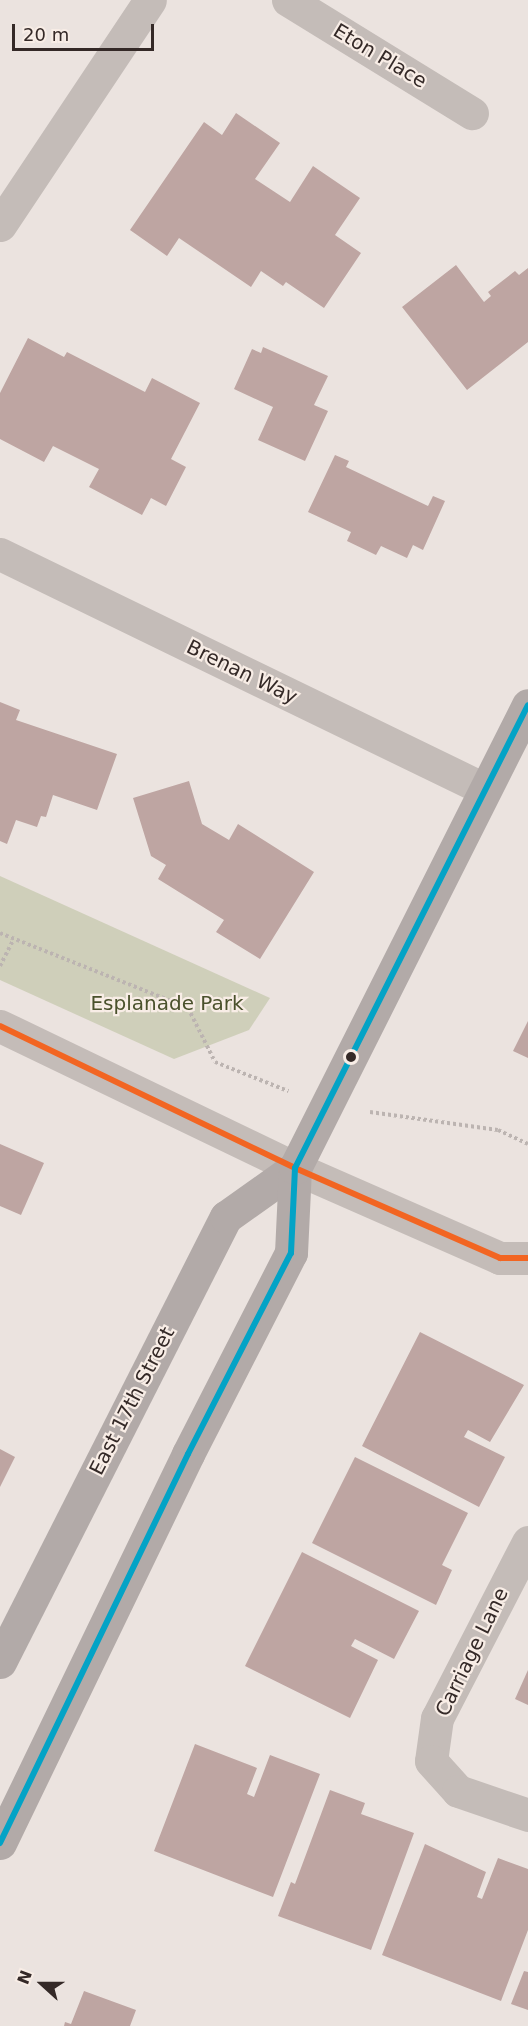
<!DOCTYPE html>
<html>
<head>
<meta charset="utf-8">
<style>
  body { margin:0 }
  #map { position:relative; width:528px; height:2026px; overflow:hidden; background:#ebe3df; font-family:"DejaVu Sans",sans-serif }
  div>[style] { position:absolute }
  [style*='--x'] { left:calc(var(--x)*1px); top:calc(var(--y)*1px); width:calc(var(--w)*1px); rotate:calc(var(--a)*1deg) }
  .green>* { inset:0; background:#cfcfba }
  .building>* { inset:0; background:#bea5a2 }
  .path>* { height:4px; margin-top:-2px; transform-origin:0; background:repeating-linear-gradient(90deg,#bcb4b1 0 3px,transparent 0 6px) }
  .minor>* { height:33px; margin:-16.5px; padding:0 16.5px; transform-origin:16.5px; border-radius:16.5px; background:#c4bcb8 }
  .tertiary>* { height:33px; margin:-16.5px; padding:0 16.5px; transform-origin:16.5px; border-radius:16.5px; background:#c4bcb8 }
  .primary>* { height:33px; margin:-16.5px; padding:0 16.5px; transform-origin:16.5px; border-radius:16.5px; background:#b2aaa8 }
  .bus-1>* { height:6px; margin:-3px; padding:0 3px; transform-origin:3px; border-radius:3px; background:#f26522 }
  .bus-2>* { height:6px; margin:-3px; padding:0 3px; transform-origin:3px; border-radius:3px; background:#03a3c6 }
  .dots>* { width:16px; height:16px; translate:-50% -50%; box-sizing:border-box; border:3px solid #f8ede6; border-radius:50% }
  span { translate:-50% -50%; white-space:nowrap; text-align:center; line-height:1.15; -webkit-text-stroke:4.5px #f8ede6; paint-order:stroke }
  .street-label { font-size:20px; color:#342927 }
  .park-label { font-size:20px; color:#4a512c }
  .north { position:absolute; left:12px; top:1954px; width:60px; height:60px; -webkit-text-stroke:4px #f8ede6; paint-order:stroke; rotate:291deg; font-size:16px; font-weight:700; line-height:24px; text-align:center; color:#342927 }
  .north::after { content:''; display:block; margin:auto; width:21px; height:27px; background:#342927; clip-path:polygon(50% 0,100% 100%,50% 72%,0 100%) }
  .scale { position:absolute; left:12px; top:24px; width:142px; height:27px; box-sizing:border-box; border:3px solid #342927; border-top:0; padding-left:8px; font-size:18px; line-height:21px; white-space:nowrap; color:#342927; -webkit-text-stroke:4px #f8ede6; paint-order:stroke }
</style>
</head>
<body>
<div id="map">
  <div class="green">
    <div style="clip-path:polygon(0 876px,270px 998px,249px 1030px,174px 1059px,0 980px)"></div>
  </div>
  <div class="building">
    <div style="clip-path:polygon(236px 113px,280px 143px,255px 179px,290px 202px,313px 166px,360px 198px,335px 235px,361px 253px,324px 308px,286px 282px,283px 286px,261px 271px,251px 287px,179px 238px,167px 256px,130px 230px,204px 122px,222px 135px)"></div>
    <div style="clip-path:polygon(456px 265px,484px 302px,491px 296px,488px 292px,515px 271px,519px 275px,528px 268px,528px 342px,467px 390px,402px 307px)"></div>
    <div style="clip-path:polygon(28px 338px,64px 357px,67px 352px,145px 392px,152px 378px,200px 403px,171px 459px,186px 467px,166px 506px,151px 498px,142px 515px,89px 487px,99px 469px,53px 446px,44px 462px,0 439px,0 393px)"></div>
    <div style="clip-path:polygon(263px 347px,328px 376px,314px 405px,328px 411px,305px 461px,258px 440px,273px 407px,234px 389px,252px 349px,261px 353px)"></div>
    <div style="clip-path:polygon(335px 455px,349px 461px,346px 467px,428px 506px,433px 496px,445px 501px,423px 550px,413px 545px,407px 558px,381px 546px,376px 555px,347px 541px,351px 532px,308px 512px)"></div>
    <div style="clip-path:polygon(0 702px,20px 710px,16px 720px,117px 754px,97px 810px,53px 795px,46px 817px,41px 816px,37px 827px,16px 820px,7px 844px,0 841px)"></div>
    <div style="clip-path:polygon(189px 781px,202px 824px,229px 840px,238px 824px,314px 872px,260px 959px,216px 932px,224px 920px,158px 879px,166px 865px,151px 856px,133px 798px)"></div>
    <div style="clip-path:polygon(528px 1021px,528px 1058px,513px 1051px)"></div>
    <div style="clip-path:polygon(0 1144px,44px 1163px,21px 1215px,0 1206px)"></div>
    <div style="clip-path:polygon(420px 1332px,524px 1385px,490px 1442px,468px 1430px,464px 1437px,505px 1457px,479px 1507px,362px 1446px)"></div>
    <div style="clip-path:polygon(0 1449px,15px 1457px,0 1487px)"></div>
    <div style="clip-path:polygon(355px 1457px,468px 1513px,442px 1565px,452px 1570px,436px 1605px,312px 1543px)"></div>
    <div style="clip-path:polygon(302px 1552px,419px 1611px,394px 1659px,355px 1639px,351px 1646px,378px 1660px,350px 1718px,245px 1666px)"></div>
    <div style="clip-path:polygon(528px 1670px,528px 1705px,515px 1699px)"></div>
    <div style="clip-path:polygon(195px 1744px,257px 1768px,247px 1794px,254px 1797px,270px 1755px,320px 1774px,273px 1897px,154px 1851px)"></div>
    <div style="clip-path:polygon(330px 1790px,365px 1803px,361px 1814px,414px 1833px,371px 1950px,278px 1916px,291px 1882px,295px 1884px)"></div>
    <div style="clip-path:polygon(425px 1844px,486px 1872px,477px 1897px,482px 1899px,498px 1858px,528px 1869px,528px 1930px,501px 2001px,382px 1955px)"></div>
    <div style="clip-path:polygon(524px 1971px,528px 1972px,528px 2010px,511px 2004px)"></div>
    <div style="clip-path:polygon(84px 1991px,136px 2010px,130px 2026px,64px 2026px,65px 2022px,71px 2024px)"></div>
  </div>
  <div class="path">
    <div style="--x:0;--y:933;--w:202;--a:21.7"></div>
    <div style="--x:188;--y:1008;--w:60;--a:63.4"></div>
    <div style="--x:215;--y:1062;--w:79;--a:21.7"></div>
    <div style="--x:0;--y:966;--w:29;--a:-63"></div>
    <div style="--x:370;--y:1112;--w:129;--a:8"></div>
    <div style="--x:498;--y:1130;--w:33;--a:25"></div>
  </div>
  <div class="minor">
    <div style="--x:288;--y:0;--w:216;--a:31.6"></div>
    <div style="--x:0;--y:225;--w:270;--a:-56.3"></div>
    <div style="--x:0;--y:554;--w:538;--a:25.9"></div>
    <div style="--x:295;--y:1168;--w:224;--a:23.7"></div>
    <div style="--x:500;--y:1258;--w:28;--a:0"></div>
    <div style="--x:528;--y:1542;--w:198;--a:117.3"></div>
    <div style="--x:437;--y:1718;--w:43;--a:97.9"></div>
    <div style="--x:431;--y:1761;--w:40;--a:48"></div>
    <div style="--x:458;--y:1791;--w:74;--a:18.9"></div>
  </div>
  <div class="tertiary">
    <div style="--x:0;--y:1026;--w:327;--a:25.7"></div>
  </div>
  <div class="primary">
    <div style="--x:0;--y:1662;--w:499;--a:-63.1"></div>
    <div style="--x:226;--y:1217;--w:85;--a:-35.4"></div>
    <div style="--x:0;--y:1843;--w:432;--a:-64.2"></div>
    <div style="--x:188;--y:1454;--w:226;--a:-62.9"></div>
    <div style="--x:291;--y:1253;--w:85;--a:-87.3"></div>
    <div style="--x:295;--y:1168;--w:518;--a:-63.29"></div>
  </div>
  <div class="bus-1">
    <div style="--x:0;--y:1026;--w:327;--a:25.7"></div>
    <div style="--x:295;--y:1168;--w:224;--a:23.7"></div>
    <div style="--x:500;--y:1258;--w:28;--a:0"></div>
  </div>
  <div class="bus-2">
    <div style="--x:0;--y:1843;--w:432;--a:-64.2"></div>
    <div style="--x:188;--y:1454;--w:226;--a:-62.9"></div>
    <div style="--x:291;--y:1253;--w:85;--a:-87.3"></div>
    <div style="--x:295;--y:1168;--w:518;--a:-63.29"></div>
  </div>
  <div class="dots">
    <div style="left:351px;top:1057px;background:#342927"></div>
  </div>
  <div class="street-label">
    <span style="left:380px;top:56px;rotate:31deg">Eton Place</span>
    <span style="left:242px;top:672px;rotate:26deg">Brenan Way</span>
    <span style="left:132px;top:1401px;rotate:-63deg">East 17th Street</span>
    <span style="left:472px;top:1652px;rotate:-64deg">Carriage Lane</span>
  </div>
  <div class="park-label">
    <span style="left:167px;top:1003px">Esplanade Park</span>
  </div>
  <div class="north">N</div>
  <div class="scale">20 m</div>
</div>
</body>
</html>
